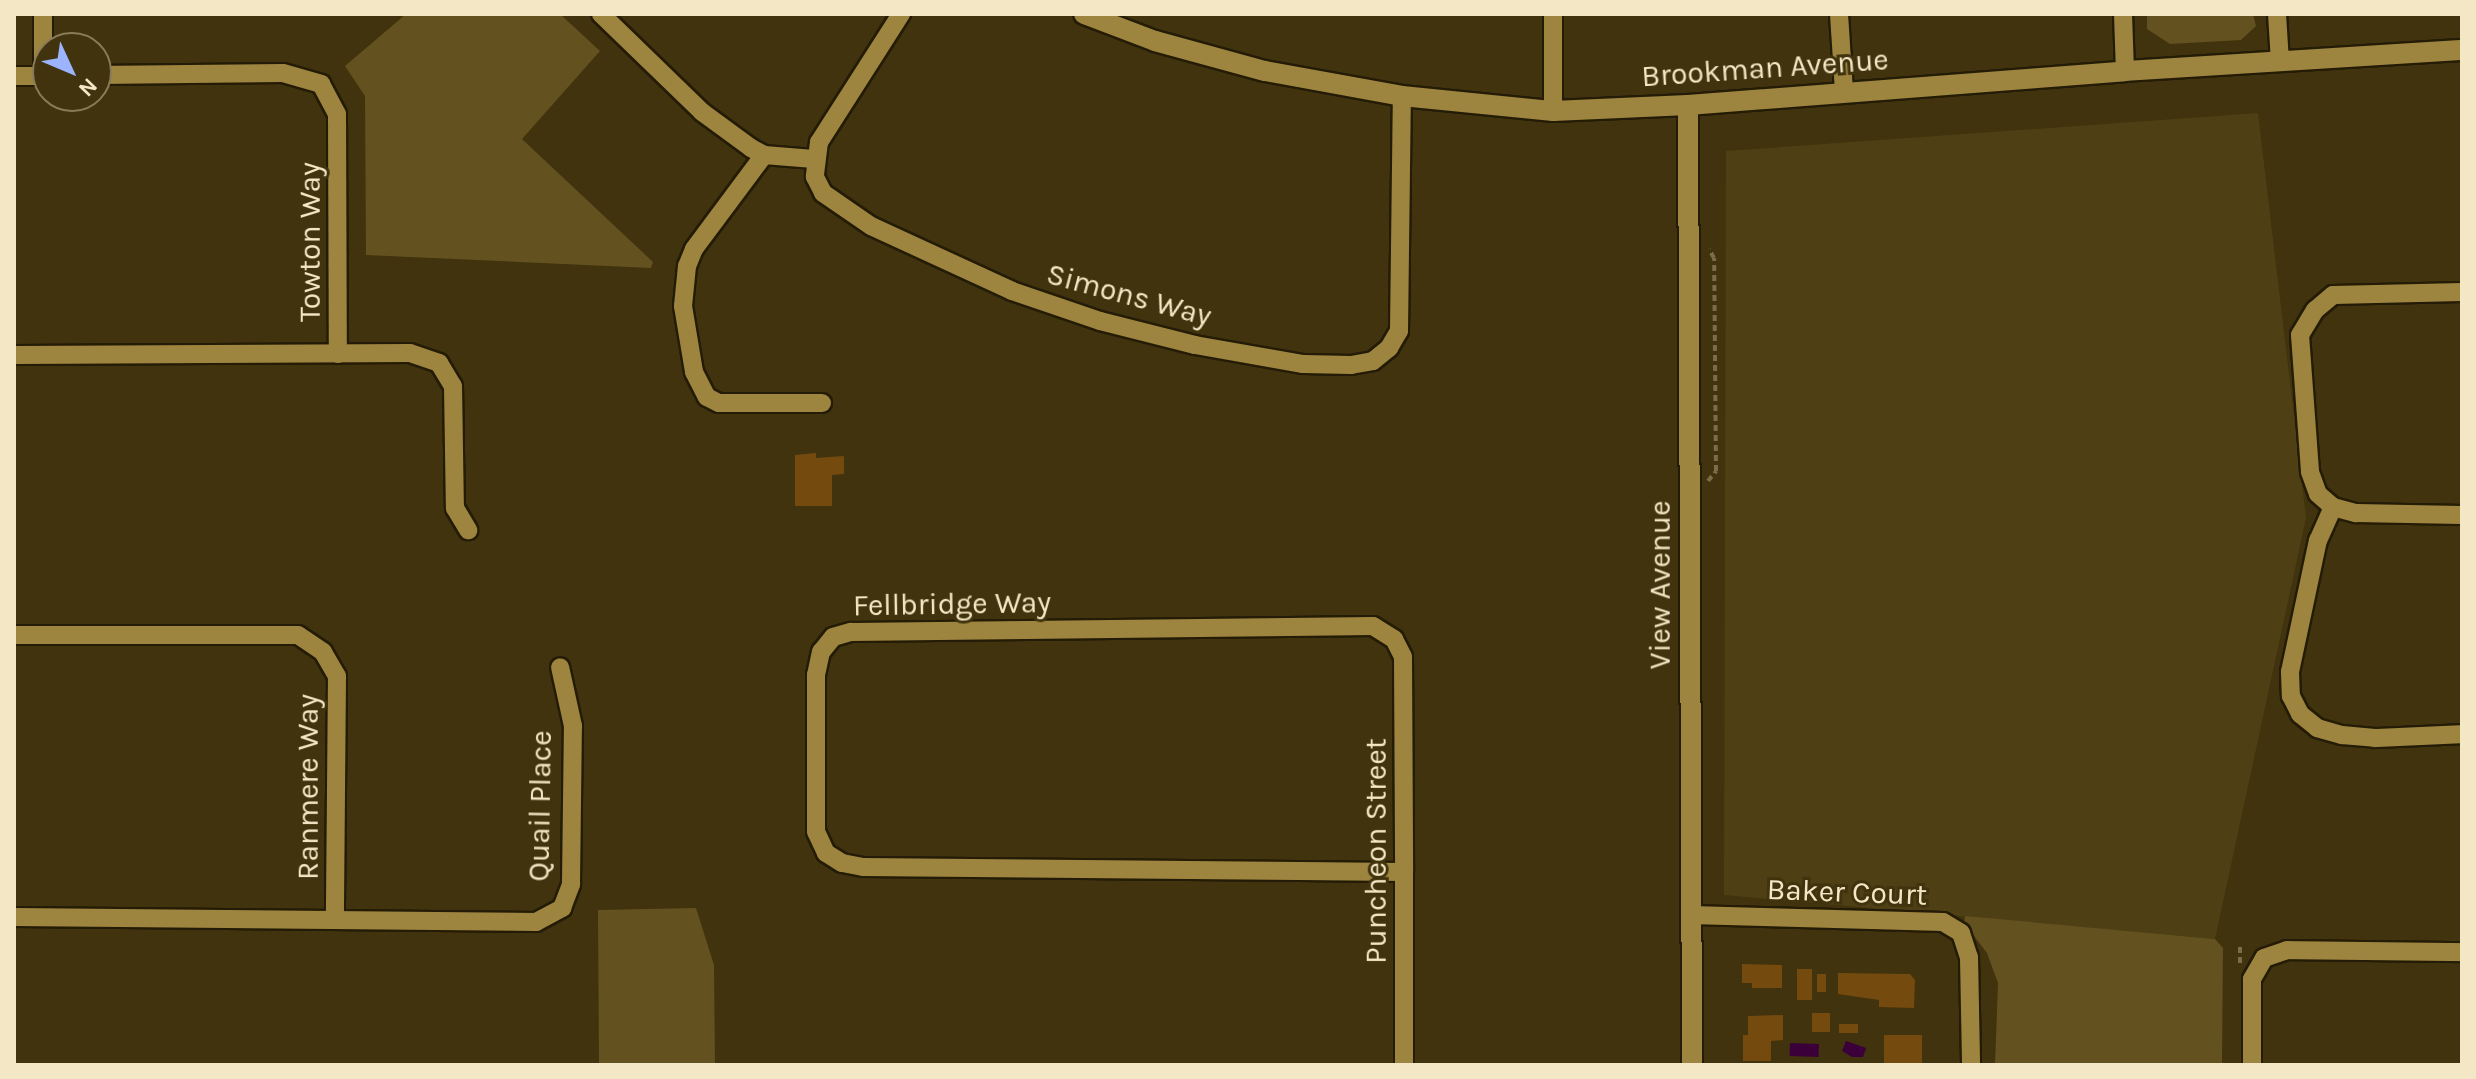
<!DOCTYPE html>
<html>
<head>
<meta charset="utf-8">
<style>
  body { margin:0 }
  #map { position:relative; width:2476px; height:1079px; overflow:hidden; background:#40330d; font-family:Karla,sans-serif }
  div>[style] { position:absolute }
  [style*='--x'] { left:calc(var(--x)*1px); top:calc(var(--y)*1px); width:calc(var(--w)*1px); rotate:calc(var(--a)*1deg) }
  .built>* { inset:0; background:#4e3f15 }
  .green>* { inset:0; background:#63511f }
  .water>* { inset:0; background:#3b003a; transform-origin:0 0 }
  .building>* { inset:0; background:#744a0e; transform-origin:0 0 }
  .path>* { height:4px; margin-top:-2px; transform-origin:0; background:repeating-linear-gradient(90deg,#7a6d48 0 6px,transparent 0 10px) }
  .roads { filter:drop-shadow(2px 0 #241c06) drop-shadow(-2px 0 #241c06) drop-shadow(0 2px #241c06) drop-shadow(0 -2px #241c06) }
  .street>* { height:18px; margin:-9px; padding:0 9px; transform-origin:9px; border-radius:9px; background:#9e853f }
  .secondary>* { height:20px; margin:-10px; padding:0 10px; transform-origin:10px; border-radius:10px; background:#9e853f }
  span { translate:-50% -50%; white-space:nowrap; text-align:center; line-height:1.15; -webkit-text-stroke:6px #40330d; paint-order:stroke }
  .street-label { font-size:30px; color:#f4e7c5 }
  .frame { position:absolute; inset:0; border:16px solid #f4e7c5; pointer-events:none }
  .north { position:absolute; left:32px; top:32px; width:80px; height:80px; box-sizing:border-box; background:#40330d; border:2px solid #887b57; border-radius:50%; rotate:134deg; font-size:22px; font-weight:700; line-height:32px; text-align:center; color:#f4e7c5 }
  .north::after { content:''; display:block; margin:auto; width:28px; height:36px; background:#9cb4fd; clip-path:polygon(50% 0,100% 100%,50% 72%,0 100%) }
</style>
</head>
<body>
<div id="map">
  <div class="built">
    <div style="clip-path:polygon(2258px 113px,2306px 518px,2215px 939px,1724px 895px,1726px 151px)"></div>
  </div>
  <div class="green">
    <div style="clip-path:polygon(406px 14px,560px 14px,600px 51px,522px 139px,653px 262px,651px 268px,366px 255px,365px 96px,345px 66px)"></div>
    <div style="clip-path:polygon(2147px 14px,2253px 14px,2256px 26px,2241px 40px,2170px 44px,2147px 29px)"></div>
    <div style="clip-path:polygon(696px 908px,714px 965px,715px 1065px,599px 1065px,598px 910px)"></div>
    <div style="clip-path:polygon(1965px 916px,2215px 939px,2223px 948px,2222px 1065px,1995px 1065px,1998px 983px,1987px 953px,1964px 923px)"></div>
  </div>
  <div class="water">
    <div style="clip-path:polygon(1846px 1041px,1866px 1048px,1863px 1057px,1852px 1057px,1842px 1051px)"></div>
    <div style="left:1790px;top:1043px;width:29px;height:13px;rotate:2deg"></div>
  </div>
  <div class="building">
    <div style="clip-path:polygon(816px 453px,816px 458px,844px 456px,844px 474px,832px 475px,832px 506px,795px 506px,795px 455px)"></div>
    <div style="clip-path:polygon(1742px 964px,1782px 965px,1782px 988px,1752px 988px,1752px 983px,1742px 983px)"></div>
    <div style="left:1797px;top:969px;width:15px;height:31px"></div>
    <div style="clip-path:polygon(1838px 973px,1910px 974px,1915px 980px,1914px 1008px,1879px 1007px,1879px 1000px,1838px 994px)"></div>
    <div style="left:1817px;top:974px;width:9px;height:18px"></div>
    <div style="left:1812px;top:1013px;width:18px;height:19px"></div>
    <div style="clip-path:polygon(1783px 1015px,1783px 1040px,1771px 1041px,1771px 1061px,1743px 1061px,1743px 1035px,1748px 1035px,1748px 1016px)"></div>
    <div style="left:1839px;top:1024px;width:19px;height:9px"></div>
    <div style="left:1922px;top:1035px;width:30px;height:38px;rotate:90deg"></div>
  </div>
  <div class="path">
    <div style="--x:1708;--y:481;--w:13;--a:-51"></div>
    <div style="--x:1716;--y:471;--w:213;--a:-90.5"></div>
    <div style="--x:1714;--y:258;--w:10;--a:-119"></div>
    <div style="--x:2240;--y:963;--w:17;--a:-90"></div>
  </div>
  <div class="roads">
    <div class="street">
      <div style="--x:43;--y:14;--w:62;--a:90"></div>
      <div style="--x:601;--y:14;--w:141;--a:44.1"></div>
      <div style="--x:702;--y:112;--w:61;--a:36.3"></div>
      <div style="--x:751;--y:148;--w:15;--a:28"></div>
      <div style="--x:764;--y:155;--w:50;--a:4.6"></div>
      <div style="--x:901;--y:14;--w:152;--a:122.6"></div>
      <div style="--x:819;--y:142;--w:35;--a:97"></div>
      <div style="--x:815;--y:177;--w:18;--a:63"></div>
      <div style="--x:823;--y:193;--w:58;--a:34.5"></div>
      <div style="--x:871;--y:226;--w:155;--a:24.7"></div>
      <div style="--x:1012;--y:291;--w:93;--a:18.8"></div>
      <div style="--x:1100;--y:321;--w:98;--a:14.2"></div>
      <div style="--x:1195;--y:345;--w:110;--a:10"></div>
      <div style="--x:1303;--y:364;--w:48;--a:1.2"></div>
      <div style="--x:1351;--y:365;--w:22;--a:-10"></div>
      <div style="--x:1373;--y:361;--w:21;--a:-39"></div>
      <div style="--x:1389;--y:348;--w:20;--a:-60"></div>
      <div style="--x:1399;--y:331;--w:235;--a:-89.3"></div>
      <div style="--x:1839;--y:14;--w:78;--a:86.3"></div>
      <div style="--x:2123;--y:14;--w:57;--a:88"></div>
      <div style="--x:2277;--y:14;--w:48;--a:86.4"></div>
      <div style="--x:96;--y:75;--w:187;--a:-0.6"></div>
      <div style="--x:283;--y:73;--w:40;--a:16"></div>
      <div style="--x:321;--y:84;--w:34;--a:62"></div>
      <div style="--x:337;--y:114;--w:240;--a:89.8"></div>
      <div style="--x:14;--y:76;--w:34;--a:0"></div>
      <div style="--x:1553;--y:111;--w:97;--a:-90"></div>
      <div style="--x:764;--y:155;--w:117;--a:126.7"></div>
      <div style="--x:694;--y:249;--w:18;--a:112"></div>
      <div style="--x:687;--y:266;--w:40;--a:95.7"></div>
      <div style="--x:683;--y:306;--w:67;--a:80.5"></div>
      <div style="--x:694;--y:372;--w:28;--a:63"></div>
      <div style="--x:707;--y:397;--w:13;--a:27"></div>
      <div style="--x:719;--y:403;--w:103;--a:0"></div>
      <div style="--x:2462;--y:292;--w:129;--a:178.7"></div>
      <div style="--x:2333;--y:295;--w:23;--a:140"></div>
      <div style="--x:2315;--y:310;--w:29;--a:121"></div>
      <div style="--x:2300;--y:335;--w:137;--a:85.8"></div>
      <div style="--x:2310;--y:472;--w:23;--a:70"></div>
      <div style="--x:2318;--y:494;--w:20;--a:41"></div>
      <div style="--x:2333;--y:507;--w:24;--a:15"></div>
      <div style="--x:2356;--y:513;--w:106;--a:1.1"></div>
      <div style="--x:14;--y:355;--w:396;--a:-0.3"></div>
      <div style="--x:410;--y:353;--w:31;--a:19"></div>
      <div style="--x:439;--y:363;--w:27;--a:59"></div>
      <div style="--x:453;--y:386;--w:122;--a:89.1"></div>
      <div style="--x:455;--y:508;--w:26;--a:59"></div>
      <div style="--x:2333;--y:507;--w:36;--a:114"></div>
      <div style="--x:2318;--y:540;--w:135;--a:102"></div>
      <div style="--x:2290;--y:672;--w:24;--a:88"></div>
      <div style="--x:2291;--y:696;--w:20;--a:63"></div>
      <div style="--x:2300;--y:714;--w:22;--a:39"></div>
      <div style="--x:2317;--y:728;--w:26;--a:16"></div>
      <div style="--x:2342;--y:735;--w:33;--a:5"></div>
      <div style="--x:2375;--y:738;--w:87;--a:-2.6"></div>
      <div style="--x:14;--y:635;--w:284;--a:0"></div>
      <div style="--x:298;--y:635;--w:30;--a:34"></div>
      <div style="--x:323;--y:652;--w:28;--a:60"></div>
      <div style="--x:337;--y:676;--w:244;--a:90.5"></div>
      <div style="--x:1404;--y:872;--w:541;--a:-179.47"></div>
      <div style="--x:863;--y:867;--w:21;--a:-169"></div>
      <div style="--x:842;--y:863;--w:19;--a:-148"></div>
      <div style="--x:826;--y:853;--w:23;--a:-115"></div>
      <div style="--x:816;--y:832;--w:157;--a:-90"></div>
      <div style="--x:816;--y:675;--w:24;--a:-78"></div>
      <div style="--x:821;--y:652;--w:19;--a:-51"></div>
      <div style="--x:833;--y:637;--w:19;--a:-16"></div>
      <div style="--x:851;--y:632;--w:522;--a:-0.66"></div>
      <div style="--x:1373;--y:626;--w:25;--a:32"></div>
      <div style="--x:1394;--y:639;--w:20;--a:63"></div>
      <div style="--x:1403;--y:657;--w:215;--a:89.7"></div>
      <div style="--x:1404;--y:872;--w:193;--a:90"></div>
      <div style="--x:1691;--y:915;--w:252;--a:1.6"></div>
      <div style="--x:1943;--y:922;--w:21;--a:31"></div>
      <div style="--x:1961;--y:933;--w:25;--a:72"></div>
      <div style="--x:1969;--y:957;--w:108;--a:88.9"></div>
      <div style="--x:14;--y:917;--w:522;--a:0.55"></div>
      <div style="--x:536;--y:922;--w:30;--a:-28"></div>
      <div style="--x:562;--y:908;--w:26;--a:-69"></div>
      <div style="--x:571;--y:884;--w:158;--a:-89.3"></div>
      <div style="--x:573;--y:726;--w:60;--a:-102.4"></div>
      <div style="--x:2252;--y:1065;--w:86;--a:-90"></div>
      <div style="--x:2252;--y:979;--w:24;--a:-60"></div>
      <div style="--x:2264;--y:958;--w:24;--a:-19"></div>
      <div style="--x:2287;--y:950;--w:175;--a:0.7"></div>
    </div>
    <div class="secondary">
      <div style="--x:1084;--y:14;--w:76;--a:20.8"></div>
      <div style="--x:1155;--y:41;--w:114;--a:15.3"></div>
      <div style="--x:1265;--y:71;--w:139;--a:10.3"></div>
      <div style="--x:1402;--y:96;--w:152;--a:5.7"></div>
      <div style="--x:1553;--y:111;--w:135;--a:-2.5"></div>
      <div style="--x:1688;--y:105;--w:438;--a:-4.4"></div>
      <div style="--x:2125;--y:71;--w:338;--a:-3.6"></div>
      <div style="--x:1688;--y:105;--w:960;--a:89.76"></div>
    </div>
  </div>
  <div class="street-label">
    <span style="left:1765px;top:68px;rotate:-4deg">Brookman Avenue</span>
    <span style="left:310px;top:242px;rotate:-90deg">Towton Way</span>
    <span style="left:1129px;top:295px;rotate:15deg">Simons Way</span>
    <span style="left:1660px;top:585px;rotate:-90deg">View Avenue</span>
    <span style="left:952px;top:604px;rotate:-1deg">Fellbridge Way</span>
    <span style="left:308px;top:787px;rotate:-90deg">Ranmere Way</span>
    <span style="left:540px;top:806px;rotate:-89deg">Quail Place</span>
    <span style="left:1376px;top:851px;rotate:-90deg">Puncheon Street</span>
    <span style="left:1847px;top:892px;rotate:2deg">Baker Court</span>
  </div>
  <div class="frame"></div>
  <div class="north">N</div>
</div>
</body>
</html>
